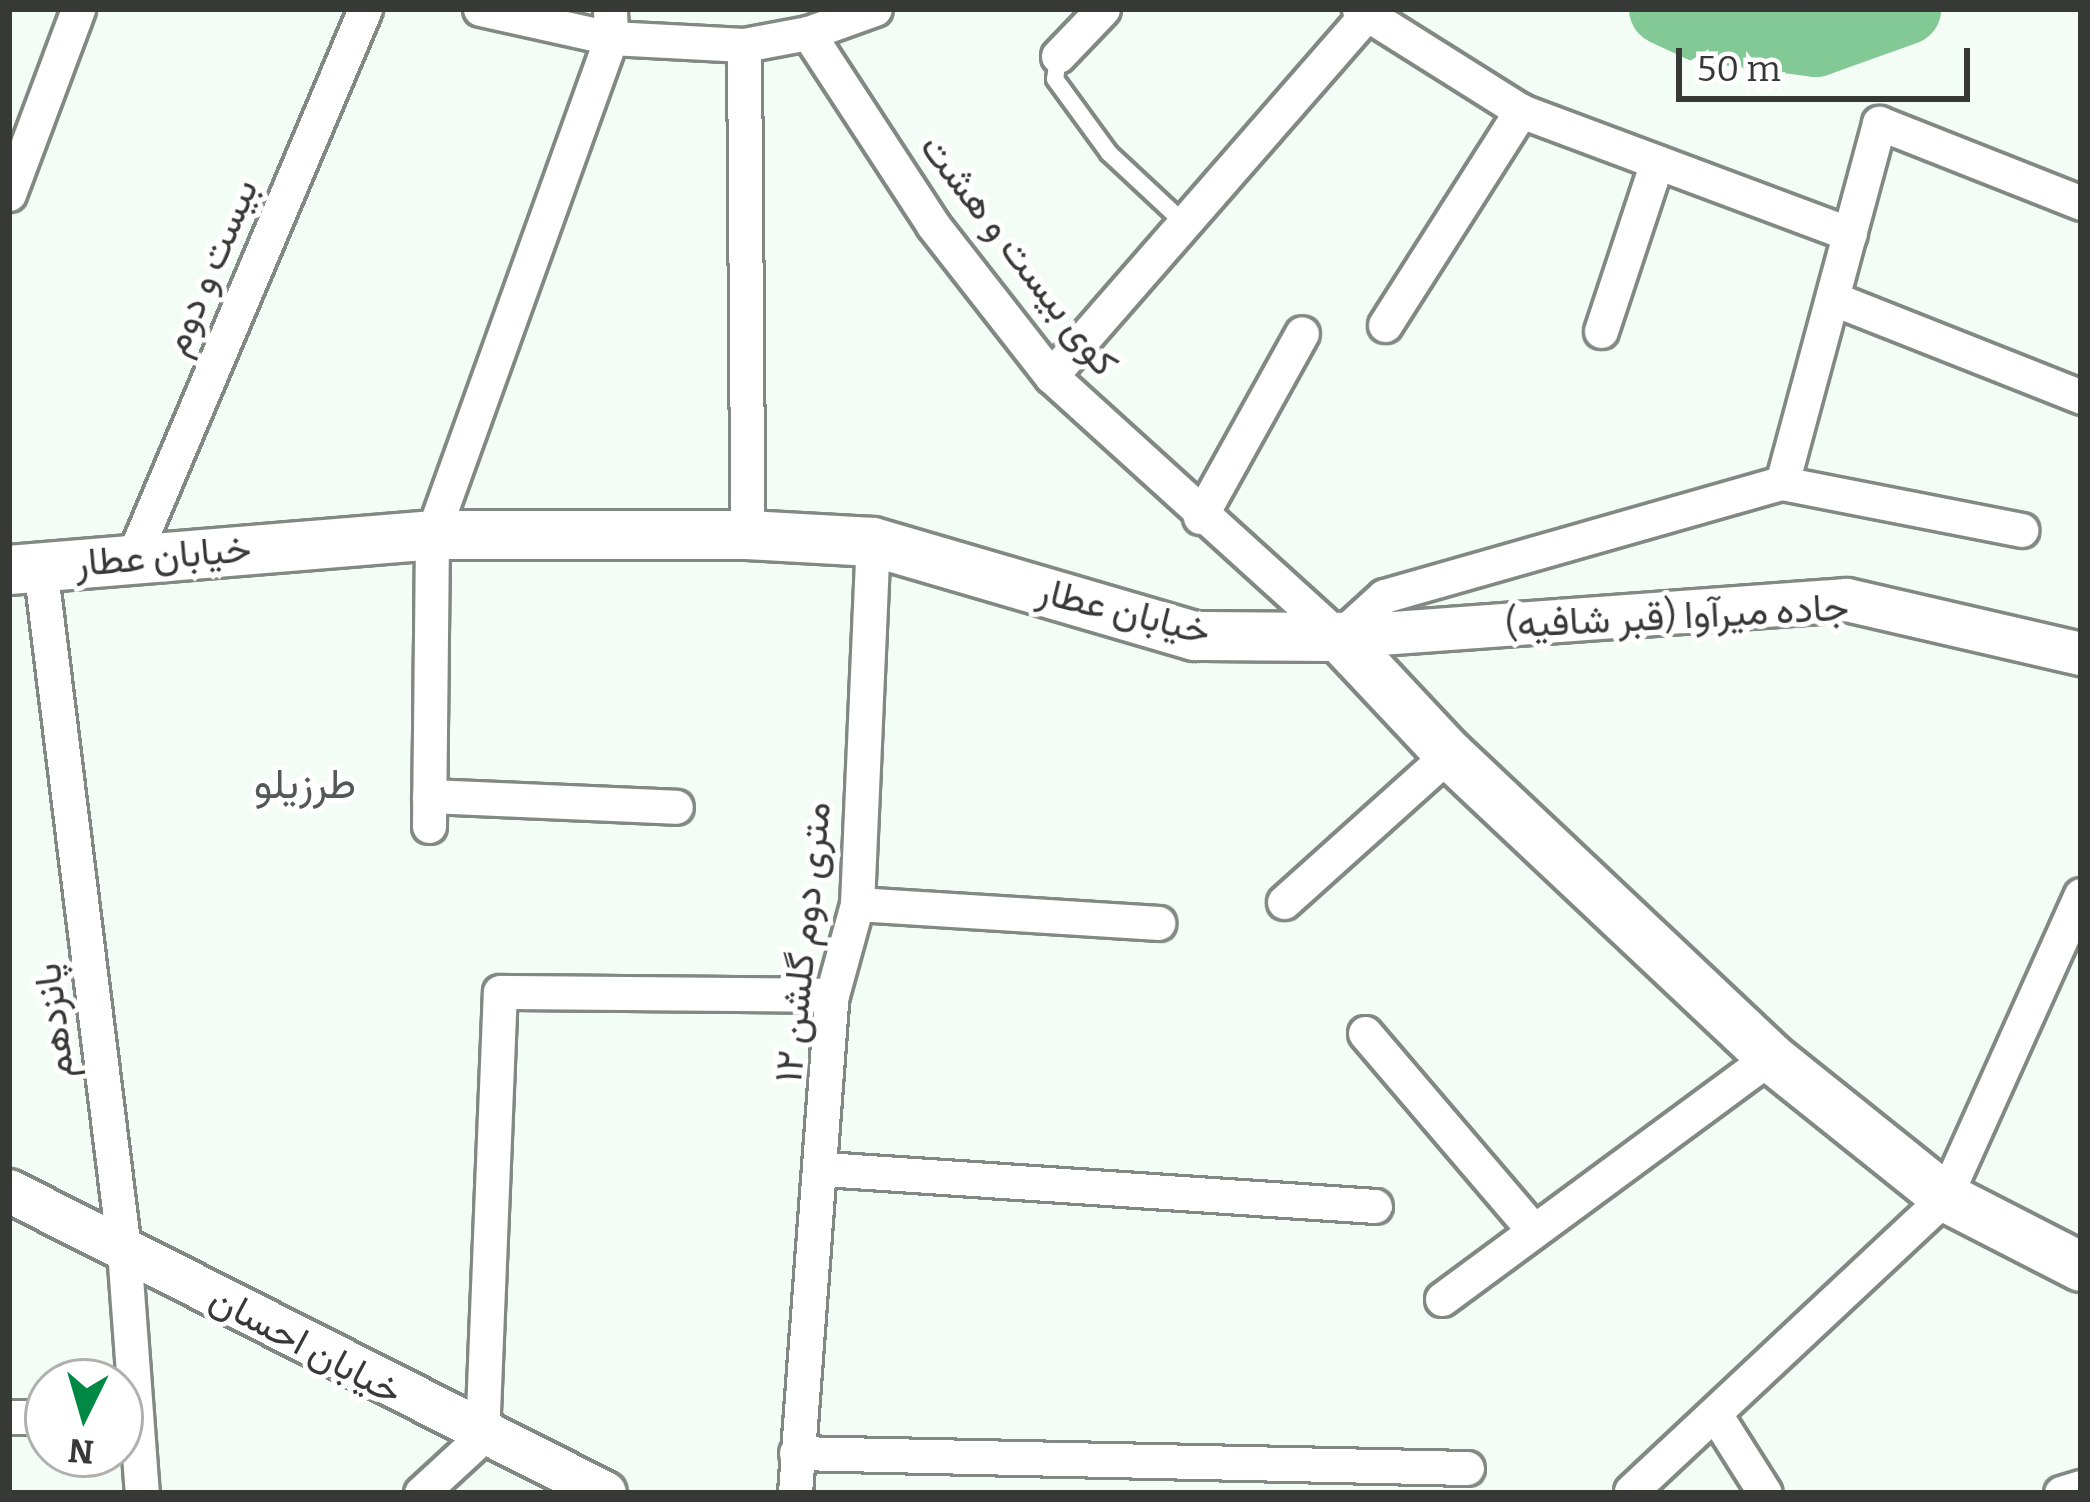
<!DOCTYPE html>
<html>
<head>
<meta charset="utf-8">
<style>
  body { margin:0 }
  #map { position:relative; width:2090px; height:1502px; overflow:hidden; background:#f4fcf6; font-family:Bitter,Vazirmatn,serif }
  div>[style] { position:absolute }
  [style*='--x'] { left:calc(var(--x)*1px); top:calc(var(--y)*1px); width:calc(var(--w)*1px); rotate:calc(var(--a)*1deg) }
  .river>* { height:72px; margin:-36px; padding:0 36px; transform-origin:36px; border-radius:36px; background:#82c996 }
  .roads { filter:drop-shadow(3px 0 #828984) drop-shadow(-3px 0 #828984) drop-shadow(0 3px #828984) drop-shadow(0 -3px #828984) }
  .service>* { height:16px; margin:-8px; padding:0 8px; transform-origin:8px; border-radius:8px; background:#fff }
  .minor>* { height:33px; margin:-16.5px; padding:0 16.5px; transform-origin:16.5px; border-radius:16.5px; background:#fff }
  .tertiary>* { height:42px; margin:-21px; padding:0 21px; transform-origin:21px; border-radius:21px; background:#fff }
  .secondary>* { height:48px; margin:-24px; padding:0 24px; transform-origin:24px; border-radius:24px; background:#fff }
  span { translate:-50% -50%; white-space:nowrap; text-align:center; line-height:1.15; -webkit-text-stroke:10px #fff; paint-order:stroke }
  .street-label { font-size:39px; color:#373937 }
  .neighbourhood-label { font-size:42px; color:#535954 }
  .frame { position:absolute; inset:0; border:12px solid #373937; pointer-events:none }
  .north { position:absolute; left:24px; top:1358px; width:120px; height:120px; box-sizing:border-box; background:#fff; border:3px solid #afb0af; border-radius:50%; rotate:185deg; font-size:33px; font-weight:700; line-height:48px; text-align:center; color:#373937 }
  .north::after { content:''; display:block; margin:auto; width:42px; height:54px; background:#008945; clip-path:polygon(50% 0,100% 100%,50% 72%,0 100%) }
  .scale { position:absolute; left:1676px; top:48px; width:294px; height:54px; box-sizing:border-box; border:6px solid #373937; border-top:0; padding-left:15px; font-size:36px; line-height:42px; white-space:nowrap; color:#373937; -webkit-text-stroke:9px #fff; paint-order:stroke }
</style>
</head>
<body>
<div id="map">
  <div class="river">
    <div style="--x:1665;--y:9;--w:40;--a:25"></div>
    <div style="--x:1701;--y:26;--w:116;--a:7.4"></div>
    <div style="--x:1816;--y:41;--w:95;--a:-19.8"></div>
  </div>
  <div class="roads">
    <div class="service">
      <div style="--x:1058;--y:56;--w:23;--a:97"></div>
      <div style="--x:1055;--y:79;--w:92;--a:53.9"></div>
      <div style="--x:1109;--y:153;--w:101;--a:43"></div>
    </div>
    <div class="minor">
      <div style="--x:480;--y:9;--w:134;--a:12.5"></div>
      <div style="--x:611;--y:38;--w:133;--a:3"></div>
      <div style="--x:744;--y:45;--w:65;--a:-10.6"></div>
      <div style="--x:808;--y:33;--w:229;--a:56.9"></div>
      <div style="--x:933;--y:225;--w:192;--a:52"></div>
      <div style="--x:1051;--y:376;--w:389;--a:42.2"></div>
      <div style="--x:1339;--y:637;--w:61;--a:-42.3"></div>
      <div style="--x:1384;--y:596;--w:414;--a:-15.9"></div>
      <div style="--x:1782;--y:483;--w:373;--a:-74.9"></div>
      <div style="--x:1879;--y:123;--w:217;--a:21.6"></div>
      <div style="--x:1359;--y:9;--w:191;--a:32.2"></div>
      <div style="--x:1521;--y:111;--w:351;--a:20.5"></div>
      <div style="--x:808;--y:33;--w:71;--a:-19.7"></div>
      <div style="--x:744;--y:45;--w:490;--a:89.6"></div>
      <div style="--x:1058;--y:56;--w:65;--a:-46.2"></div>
      <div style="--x:9;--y:194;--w:197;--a:-69.5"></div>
      <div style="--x:1834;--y:299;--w:266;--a:21.6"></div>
      <div style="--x:1385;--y:325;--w:254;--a:-57.6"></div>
      <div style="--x:1601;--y:331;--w:178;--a:-71.7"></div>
      <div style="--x:1051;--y:376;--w:479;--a:-48.9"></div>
      <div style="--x:1782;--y:483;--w:244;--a:11.1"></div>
      <div style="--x:1200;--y:517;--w:210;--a:-61"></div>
      <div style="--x:133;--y:557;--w:595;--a:-67.05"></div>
      <div style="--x:40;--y:566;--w:689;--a:83"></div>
      <div style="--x:124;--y:1250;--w:244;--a:85.8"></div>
      <div style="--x:429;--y:796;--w:247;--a:2.5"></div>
      <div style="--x:429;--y:826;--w:291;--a:-89.4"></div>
      <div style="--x:432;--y:535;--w:528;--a:-70.19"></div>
      <div style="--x:611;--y:38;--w:29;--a:-92"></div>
      <div style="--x:1284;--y:902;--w:222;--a:-41.9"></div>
      <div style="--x:857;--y:904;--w:302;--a:3.6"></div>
      <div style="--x:1365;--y:1033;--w:260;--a:49.5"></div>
      <div style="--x:824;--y:1169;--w:552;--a:3.84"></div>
      <div style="--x:1442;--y:1299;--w:408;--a:-36.4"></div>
      <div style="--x:1715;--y:1414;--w:93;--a:57.7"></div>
      <div style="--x:9;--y:1417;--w:39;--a:0"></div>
      <div style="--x:796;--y:1453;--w:671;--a:1.28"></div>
      <div style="--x:1631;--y:1491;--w:430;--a:-43.1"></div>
      <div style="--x:1945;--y:1197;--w:331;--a:-65.8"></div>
      <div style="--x:421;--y:1493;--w:83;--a:-42.6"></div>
      <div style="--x:482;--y:1437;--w:445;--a:-87.7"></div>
      <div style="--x:500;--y:992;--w:332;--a:0.5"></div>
      <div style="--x:795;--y:1493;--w:499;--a:-85.8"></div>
      <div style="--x:832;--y:995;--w:94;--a:-74.6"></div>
      <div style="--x:857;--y:904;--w:362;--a:-87.5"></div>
      <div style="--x:2061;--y:1493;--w:21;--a:-17"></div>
    </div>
    <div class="tertiary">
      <div style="--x:1339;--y:637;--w:509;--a:-4.17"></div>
      <div style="--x:1847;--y:600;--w:240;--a:13"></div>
      <div style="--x:9;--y:1191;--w:668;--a:26.87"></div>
    </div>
    <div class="secondary">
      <div style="--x:9;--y:570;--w:424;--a:-4.7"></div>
      <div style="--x:432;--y:535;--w:315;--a:0"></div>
      <div style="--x:747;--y:535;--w:126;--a:3.2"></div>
      <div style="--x:873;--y:542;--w:335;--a:16.3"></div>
      <div style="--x:1195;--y:636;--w:144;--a:0.4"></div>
      <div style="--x:1339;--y:637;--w:161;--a:46.8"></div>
      <div style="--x:1449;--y:754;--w:441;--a:43.3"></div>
      <div style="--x:1770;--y:1057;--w:224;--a:38.7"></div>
      <div style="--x:1945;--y:1197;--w:153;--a:27.2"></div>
    </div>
  </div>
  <div class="street-label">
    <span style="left:1019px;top:255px;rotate:52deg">کوی بیست و هشت</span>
    <span style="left:210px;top:267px;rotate:-67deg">بیست و دوم</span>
    <span style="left:163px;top:556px;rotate:-5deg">خیابان عطار</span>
    <span style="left:1124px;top:611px;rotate:14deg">خیابان عطار</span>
    <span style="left:1677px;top:616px;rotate:-3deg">جاده میرآوا (قبر شافیه)</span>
    <span style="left:803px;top:942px;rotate:-84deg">۱۲ متری دوم گلشن</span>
    <span style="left:54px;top:1021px;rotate:-97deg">پانزدهم</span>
    <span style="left:306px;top:1345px;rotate:28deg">خیابان احسان</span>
  </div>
  <div class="neighbourhood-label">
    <span style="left:305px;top:784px">طرزیلو</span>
  </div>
  <div class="frame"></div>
  <div class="north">N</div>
  <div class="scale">50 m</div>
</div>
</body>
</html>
